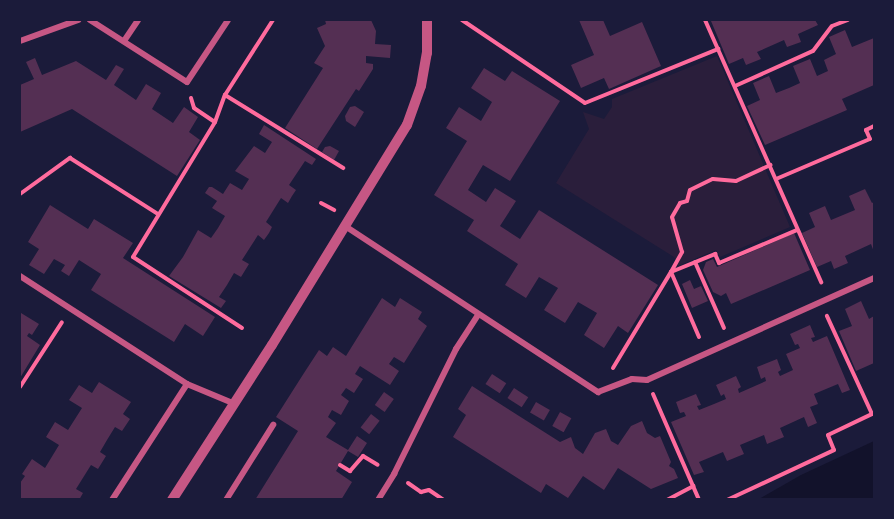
<!DOCTYPE html>
<html>
<head>
<meta charset="utf-8">
<style>
  body { margin:0 }
  #map { position:relative; width:894px; height:519px; overflow:hidden; background:#1b1b3a; font-family:Lato,sans-serif }
  div>[style] { position:absolute }
  [style*='--x'] { left:calc(var(--x)*1px); top:calc(var(--y)*1px); width:calc(var(--w)*1px); rotate:calc(var(--a)*1deg) }
  .green>* { inset:0; background:#2a1e3b }
  .water>* { inset:0; background:#12122b }
  .building>* { inset:0; background:#542f53; transform-origin:0 0 }
  .path>* { height:4px; margin:-2px; padding:0 2px; transform-origin:2px; border-radius:2px; background:#ff6b9d }
  .minor>* { height:6px; margin:-3px; padding:0 3px; transform-origin:3px; border-radius:3px; background:#c65784 }
  .tertiary>* { height:10px; margin:-5px; padding:0 5px; transform-origin:5px; border-radius:5px; background:#c65784 }
  span { translate:-50% -50%; white-space:nowrap; text-align:center; line-height:1.15; -webkit-text-stroke:6px #1b1b3a; paint-order:stroke }
  .frame { position:absolute; inset:0; border:21px solid #1b1b3a; pointer-events:none }
</style>
</head>
<body>
<div id="map">
  <div class="green">
    <div style="clip-path:polygon(717px 56px,790px 227px,720px 257px,716px 250px,678px 266px,674px 257px,556px 183px,589px 129px,583px 112px,604px 119px,612px 107px,612px 99px)"></div>
  </div>
  <div class="water">
    <div style="clip-path:polygon(874px 441px,874px 499px,759px 499px,801px 475px)"></div>
  </div>
  <div class="building">
    <div style="clip-path:polygon(325px 20px,371px 20px,376px 31px,375px 44px,391px 45px,390px 58px,366px 56px,366px 63px,373px 64px,373px 69px,359px 91px,356px 89px,317px 149px,285px 128px,323px 68px,314px 63px,325px 46px,317px 28px,326px 24px)"></div>
    <div style="clip-path:polygon(579px 20px,603px 20px,610px 36px,642px 22px,661px 66px,609px 89px,604px 78px,581px 88px,571px 65px,594px 55px)"></div>
    <div style="clip-path:polygon(714px 20px,815px 20px,818px 25px,798px 34px,801px 42px,787px 47px,784px 40px,757px 52px,761px 59px,746px 65px,743px 58px,729px 64px,711px 21px)"></div>
    <div style="clip-path:polygon(845px 30px,852px 47px,874px 38px,874px 85px,842px 99px,847px 110px,765px 145px,747px 106px,760px 100px,753px 83px,769px 76px,776px 93px,789px 88px,800px 83px,793px 66px,810px 59px,817px 76px,828px 71px,824px 60px,836px 54px,829px 37px)"></div>
    <div style="clip-path:polygon(35px 58px,42px 75px,76px 61px,106px 80px,116px 65px,124px 69px,114px 85px,136px 100px,146px 84px,161px 93px,152px 109px,173px 123px,184px 107px,198px 117px,189px 132px,200px 140px,177px 176px,72px 109px,20px 132px,20px 85px,34px 79px,26px 62px)"></div>
    <div style="clip-path:polygon(484px 68px,505px 81px,512px 71px,560px 101px,510px 181px,483px 165px,468px 190px,486px 202px,495px 188px,516px 201px,500px 226px,520px 239px,539px 210px,658px 285px,628px 333px,618px 326px,604px 348px,584px 335px,597px 313px,578px 302px,565px 323px,544px 310px,558px 288px,539px 277px,526px 298px,505px 285px,518px 264px,467px 231px,474px 220px,434px 195px,467px 141px,446px 128px,459px 107px,481px 121px,492px 102px,471px 88px)"></div>
    <div style="clip-path:polygon(355px 106px,364px 112px,355px 127px,346px 121px,345px 116px,350px 107px)"></div>
    <div style="clip-path:polygon(264px 125px,316px 159px,312px 165px,305px 161px,289px 185px,296px 190px,292px 196px,288px 203px,281px 198px,266px 222px,272px 227px,269px 233px,264px 240px,258px 235px,242px 260px,249px 264px,241px 277px,234px 273px,227px 285px,219px 297px,226px 301px,221px 308px,169px 276px,183px 257px,198px 230px,211px 238px,218px 228px,225px 216px,212px 208px,217px 201px,205px 193px,209px 187px,212px 187px,223px 194px,230px 183px,242px 190px,249px 179px,235px 171px,254px 146px,265px 153px,272px 142px,259px 134px)"></div>
    <div style="clip-path:polygon(330px 146px,339px 151px,334px 160px,322px 152px,325px 147px)"></div>
    <div style="clip-path:polygon(865px 189px,872px 203px,874px 202px,874px 252px,871px 244px,845px 256px,848px 263px,834px 269px,831px 261px,817px 267px,802px 233px,815px 227px,809px 213px,825px 206px,831px 220px,855px 210px,849px 196px)"></div>
    <div style="clip-path:polygon(50px 205px,88px 229px,94px 219px,133px 243px,123px 258px,215px 317px,203px 336px,185px 324px,174px 342px,91px 290px,101px 274px,79px 260px,69px 276px,61px 271px,65px 265px,54px 259px,44px 274px,29px 265px,39px 249px,28px 242px)"></div>
    <div style="clip-path:polygon(794px 233px,810px 270px,731px 304px,726px 293px,721px 296px,713px 292px,703px 270px,706px 262px,713px 259px,717px 267px)"></div>
    <div style="clip-path:polygon(690px 280px,694px 289px,701px 286px,708px 301px,692px 308px,682px 284px)"></div>
    <div style="clip-path:polygon(382px 298px,395px 307px,400px 298px,422px 312px,418px 319px,427px 326px,404px 363px,394px 357px,389px 364px,399px 371px,390px 385px,360px 366px,355px 374px,363px 379px,354px 393px,346px 388px,341px 395px,349px 401px,341px 415px,332px 410px,328px 417px,336px 423px,326px 437px,348px 450px,357px 436px,367px 443px,358px 457px,348px 451px,336px 471px,352px 482px,341px 500px,255px 500px,298px 431px,276px 417px,304px 373px,319px 350px,327px 356px,333px 347px,346px 356px)"></div>
    <div style="clip-path:polygon(861px 301px,869px 319px,874px 316px,874px 363px,856px 371px,839px 331px,852px 326px,845px 309px)"></div>
    <div style="clip-path:polygon(21px 313px,39px 324px,32px 335px,29px 333px,27px 336px,40px 345px,20px 378px)"></div>
    <div style="clip-path:polygon(810px 325px,815px 337px,811px 338px,813px 342px,827px 336px,850px 390px,842px 393px,838px 384px,814px 394px,818px 404px,810px 407px,817px 423px,808px 427px,804px 417px,780px 428px,784px 437px,767px 444px,764px 435px,740px 445px,744px 454px,727px 461px,723px 452px,699px 462px,704px 472px,694px 475px,671px 422px,686px 416px,684px 412px,680px 413px,676px 402px,696px 394px,701px 405px,697px 406px,699px 410px,714px 404px,726px 399px,724px 394px,721px 396px,716px 385px,736px 376px,741px 387px,738px 389px,739px 393px,766px 381px,765px 377px,761px 379px,757px 367px,777px 359px,781px 370px,778px 372px,780px 376px,793px 370px,786px 354px,800px 348px,798px 344px,795px 345px,790px 334px)"></div>
    <div style="left:492px;top:374px;width:17px;height:12px;rotate:33deg"></div>
    <div style="clip-path:polygon(99px 382px,131px 402px,123px 414px,130px 419px,122px 431px,115px 427px,107px 440px,100px 452px,106px 456px,98px 469px,91px 465px,76px 489px,83px 493px,79px 500px,20px 500px,20px 483px,25px 476px,22px 474px,32px 459px,45px 468px,59px 445px,46px 437px,55px 422px,68px 430px,82px 408px,69px 400px,79px 385px,92px 393px)"></div>
    <div style="clip-path:polygon(472px 386px,560px 442px,571px 437px,575px 448px,583px 454px,595px 433px,606px 429px,611px 441px,618px 445px,631px 426px,642px 421px,647px 433px,655px 438px,660px 436px,671px 462px,669px 466px,674px 469px,678px 478px,651px 489px,618px 468px,604px 490px,583px 476px,568px 498px,546px 484px,541px 493px,453px 437px,466px 415px,458px 409px)"></div>
    <div style="left:514px;top:388px;width:17px;height:12px;rotate:33deg"></div>
    <div style="left:384px;top:392px;width:12px;height:16px;rotate:35deg"></div>
    <div style="left:536px;top:402px;width:16px;height:12px;rotate:30deg"></div>
    <div style="left:560px;top:412px;width:13px;height:16px;rotate:29deg"></div>
    <div style="left:371px;top:414px;width:11px;height:17px;rotate:38deg"></div>
  </div>
  <div class="path">
    <div style="--x:462;--y:20;--w:148;--a:34"></div>
    <div style="--x:585;--y:103;--w:144;--a:-22.1"></div>
    <div style="--x:705;--y:20;--w:287;--a:66.1"></div>
    <div style="--x:735;--y:86;--w:85;--a:-24.2"></div>
    <div style="--x:813;--y:51;--w:31;--a:-53"></div>
    <div style="--x:832;--y:26;--w:17;--a:-21"></div>
    <div style="--x:225;--y:95;--w:139;--a:31.7"></div>
    <div style="--x:191;--y:98;--w:10;--a:73"></div>
    <div style="--x:194;--y:108;--w:25;--a:34"></div>
    <div style="--x:776;--y:179;--w:102;--a:-23.1"></div>
    <div style="--x:870;--y:139;--w:10;--a:-114"></div>
    <div style="--x:866;--y:130;--w:9;--a:-27"></div>
    <div style="--x:20;--y:194;--w:62;--a:-35.8"></div>
    <div style="--x:70;--y:158;--w:104;--a:32.5"></div>
    <div style="--x:321;--y:203;--w:15;--a:28"></div>
    <div style="--x:695;--y:262;--w:72;--a:66.3"></div>
    <div style="--x:242;--y:328;--w:130;--a:-146.9"></div>
    <div style="--x:133;--y:257;--w:158;--a:-58.7"></div>
    <div style="--x:215;--y:122;--w:29;--a:-70"></div>
    <div style="--x:225;--y:95;--w:89;--a:-57.4"></div>
    <div style="--x:699;--y:337;--w:71;--a:-113.3"></div>
    <div style="--x:671;--y:272;--w:23;--a:-61"></div>
    <div style="--x:682;--y:252;--w:36;--a:-106"></div>
    <div style="--x:672;--y:217;--w:16;--a:-60"></div>
    <div style="--x:680;--y:203;--w:7;--a:-16"></div>
    <div style="--x:687;--y:201;--w:11;--a:-75"></div>
    <div style="--x:690;--y:190;--w:25;--a:-26"></div>
    <div style="--x:713;--y:179;--w:23;--a:5"></div>
    <div style="--x:736;--y:181;--w:38;--a:-25"></div>
    <div style="--x:613;--y:368;--w:112;--a:-58.9"></div>
    <div style="--x:671;--y:272;--w:48;--a:-22.2"></div>
    <div style="--x:715;--y:254;--w:10;--a:66"></div>
    <div style="--x:719;--y:263;--w:85;--a:-22.9"></div>
    <div style="--x:20;--y:387;--w:77;--a:-57.1"></div>
    <div style="--x:653;--y:394;--w:116;--a:66.5"></div>
    <div style="--x:340;--y:465;--w:12;--a:31"></div>
    <div style="--x:350;--y:471;--w:20;--a:-49"></div>
    <div style="--x:363;--y:456;--w:17;--a:31"></div>
    <div style="--x:408;--y:483;--w:16;--a:35"></div>
    <div style="--x:421;--y:492;--w:8;--a:-14"></div>
    <div style="--x:429;--y:490;--w:18;--a:34"></div>
    <div style="--x:667;--y:500;--w:30;--a:-28"></div>
    <div style="--x:727;--y:500;--w:118;--a:-25"></div>
    <div style="--x:834;--y:450;--w:16;--a:-112"></div>
    <div style="--x:828;--y:435;--w:49;--a:-25.5"></div>
    <div style="--x:872;--y:414;--w:108;--a:-114.7"></div>
  </div>
  <div class="minor">
    <div style="--x:90;--y:20;--w:115;--a:32.6"></div>
    <div style="--x:187;--y:82;--w:74;--a:-56.5"></div>
    <div style="--x:20;--y:41;--w:62;--a:-19.9"></div>
    <div style="--x:124;--y:41;--w:25;--a:-56"></div>
    <div style="--x:345;--y:226;--w:303;--a:33.3"></div>
    <div style="--x:598;--y:392;--w:36;--a:-21"></div>
    <div style="--x:632;--y:379;--w:15;--a:4"></div>
    <div style="--x:647;--y:380;--w:249;--a:-24.2"></div>
    <div style="--x:20;--y:276;--w:199;--a:32.9"></div>
    <div style="--x:187;--y:384;--w:52;--a:22.6"></div>
    <div style="--x:112;--y:500;--w:138;--a:-57.1"></div>
    <div style="--x:226;--y:500;--w:89;--a:-57.9"></div>
    <div style="--x:378;--y:500;--w:31;--a:-58"></div>
    <div style="--x:394;--y:474;--w:140;--a:-63.6"></div>
    <div style="--x:456;--y:349;--w:40;--a:-57.1"></div>
  </div>
  <div class="tertiary">
    <div style="--x:172;--y:500;--w:184;--a:-57.2"></div>
    <div style="--x:272;--y:345;--w:258;--a:-58.5"></div>
    <div style="--x:407;--y:125;--w:41;--a:-70.3"></div>
    <div style="--x:421;--y:86;--w:34;--a:-80"></div>
    <div style="--x:427;--y:53;--w:33;--a:-90"></div>
  </div>
  <div class="frame"></div>
</div>
</body>
</html>
